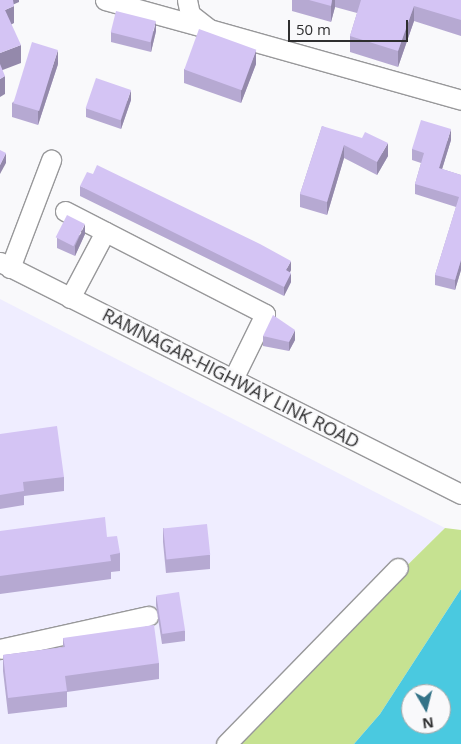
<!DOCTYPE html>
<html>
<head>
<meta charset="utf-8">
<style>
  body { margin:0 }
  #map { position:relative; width:461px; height:744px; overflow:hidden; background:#f9f9fb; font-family:"Open Sans",sans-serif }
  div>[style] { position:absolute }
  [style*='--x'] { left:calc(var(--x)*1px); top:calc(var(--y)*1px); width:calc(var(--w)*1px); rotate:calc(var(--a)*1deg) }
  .industrial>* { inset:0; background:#efedff }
  .green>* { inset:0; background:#c6e291 }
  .water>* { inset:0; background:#4ac9e0 }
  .roads { filter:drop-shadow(1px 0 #98989a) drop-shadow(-1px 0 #98989a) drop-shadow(0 1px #98989a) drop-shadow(0 -1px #98989a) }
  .minor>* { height:19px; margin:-9.5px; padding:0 9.5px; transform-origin:9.5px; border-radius:9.5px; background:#fff }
  .wall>* { inset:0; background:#b6a9d2 }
  .shaded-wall>* { inset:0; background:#9489ab }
  .building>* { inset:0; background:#d4c4f4; transform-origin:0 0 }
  span { translate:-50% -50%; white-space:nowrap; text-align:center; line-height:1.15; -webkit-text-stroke:4.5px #f9f9fb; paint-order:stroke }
  .street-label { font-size:18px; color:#2e2e2f }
  .north { position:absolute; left:401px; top:684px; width:50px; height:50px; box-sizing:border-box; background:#f9f9fb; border:1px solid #a8a8a9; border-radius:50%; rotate:172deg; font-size:14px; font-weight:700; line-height:20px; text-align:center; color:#2e2e2f }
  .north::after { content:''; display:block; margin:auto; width:18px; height:22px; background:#347388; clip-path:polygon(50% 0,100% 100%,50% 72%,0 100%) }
  .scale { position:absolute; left:288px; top:20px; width:120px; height:22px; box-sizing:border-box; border:2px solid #2e2e2f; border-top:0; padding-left:6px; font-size:15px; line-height:18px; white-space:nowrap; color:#2e2e2f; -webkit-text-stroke:4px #f9f9fb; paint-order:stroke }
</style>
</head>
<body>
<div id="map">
  <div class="industrial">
    <div style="clip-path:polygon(0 299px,445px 528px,226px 744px,0 744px)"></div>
  </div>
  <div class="green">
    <div style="clip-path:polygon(445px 528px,461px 530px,461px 589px,380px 714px,354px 744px,226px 744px)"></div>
  </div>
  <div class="water">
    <div style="clip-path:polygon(evenodd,461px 589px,461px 744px,354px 744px,380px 714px,461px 589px,411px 694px,441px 694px,441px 724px,411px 724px,411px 694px)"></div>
  </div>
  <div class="roads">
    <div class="minor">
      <div style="--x:105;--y:0;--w:102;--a:15.4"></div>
      <div style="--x:187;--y:0;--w:14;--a:78"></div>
      <div style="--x:190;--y:14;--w:24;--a:38"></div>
      <div style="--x:209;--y:29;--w:262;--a:15.7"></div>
      <div style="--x:65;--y:211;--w:225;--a:27.2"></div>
      <div style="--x:265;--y:314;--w:72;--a:116.2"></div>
      <div style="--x:0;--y:262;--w:516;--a:26.71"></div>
      <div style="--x:10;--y:268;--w:116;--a:-69.2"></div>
      <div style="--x:70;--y:298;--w:75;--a:-62.1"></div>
      <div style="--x:0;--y:649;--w:152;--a:-12.6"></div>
      <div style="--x:226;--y:744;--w:246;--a:-45.7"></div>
    </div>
  </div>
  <div class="wall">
    <div style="clip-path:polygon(292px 0,461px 0,461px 36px,414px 21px,398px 67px,350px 52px,350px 36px,357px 13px,335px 7px,331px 22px,292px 11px)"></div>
    <div style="clip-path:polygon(156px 31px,151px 52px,111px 42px,111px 32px)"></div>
    <div style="clip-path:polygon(58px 64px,38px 125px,12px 117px,12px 103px)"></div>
    <div style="clip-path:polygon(256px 64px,241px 103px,184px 83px,184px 69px)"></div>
    <div style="clip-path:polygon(131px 100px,121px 129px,86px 117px,86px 108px)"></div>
    <div style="clip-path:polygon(322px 126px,388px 156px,377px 175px,344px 158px,327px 215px,300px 207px,300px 194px)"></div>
    <div style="clip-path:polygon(451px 140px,442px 169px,461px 175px,461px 270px,455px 290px,435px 285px,435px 275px,456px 207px,415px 194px,415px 184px,421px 163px,412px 160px,412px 149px)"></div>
    <div style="clip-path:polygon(80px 186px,291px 270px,290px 272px,291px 282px,284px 296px,80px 196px)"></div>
    <div style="clip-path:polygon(85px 234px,75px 256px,57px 248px,57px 238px)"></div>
    <div style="clip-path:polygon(263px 336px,295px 340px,289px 351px,263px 346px)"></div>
    <div style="clip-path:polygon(0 434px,64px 477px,64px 491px,24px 496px,24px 505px,0 509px)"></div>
    <div style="clip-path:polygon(163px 528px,210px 555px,210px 569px,166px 573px,163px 542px)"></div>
    <div style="clip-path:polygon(0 531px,107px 537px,120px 553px,120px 571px,111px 572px,111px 579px,0 594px)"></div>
    <div style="clip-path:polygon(156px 596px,185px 631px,185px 641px,162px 644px,156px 605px)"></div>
    <div style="clip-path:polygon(63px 638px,159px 663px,159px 679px,67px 692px,67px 707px,8px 714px,3px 671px,3px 655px,63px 647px)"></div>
  </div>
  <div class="shaded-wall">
    <div style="clip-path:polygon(10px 0,19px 0,19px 2px,10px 6px)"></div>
    <div style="clip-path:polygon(332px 0,335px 0,335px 7px,331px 22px,331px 6px)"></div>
    <div style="clip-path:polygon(14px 6px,14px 23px,5px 28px,5px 10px)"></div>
    <div style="clip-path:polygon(414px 6px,414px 21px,398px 67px,398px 51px)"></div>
    <div style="clip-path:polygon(156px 21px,156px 31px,151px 52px,151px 42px)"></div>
    <div style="clip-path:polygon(21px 45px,21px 63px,0 71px,0 53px)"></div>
    <div style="clip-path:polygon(58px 50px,58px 64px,38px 125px,38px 111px)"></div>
    <div style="clip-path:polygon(256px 50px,256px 64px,241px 103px,241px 89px)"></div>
    <div style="clip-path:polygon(5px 76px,5px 94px,0 97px,0 79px)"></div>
    <div style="clip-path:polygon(131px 90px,131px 100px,121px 129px,121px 120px)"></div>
    <div style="clip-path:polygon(451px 129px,451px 140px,439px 179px,439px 168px)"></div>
    <div style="clip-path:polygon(388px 143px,388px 156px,377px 175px,377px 162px)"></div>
    <div style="clip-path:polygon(344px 145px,344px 158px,327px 215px,327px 202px)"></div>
    <div style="clip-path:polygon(6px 153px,6px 163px,0 174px,0 165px)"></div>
    <div style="clip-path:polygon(85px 224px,85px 234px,75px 256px,75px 246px)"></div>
    <div style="clip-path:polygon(461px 260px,461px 270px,455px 290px,455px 280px)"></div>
    <div style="clip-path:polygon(291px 261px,291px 270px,286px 280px,286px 270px)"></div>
    <div style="clip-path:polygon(291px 273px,291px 282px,284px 296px,284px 287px)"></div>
    <div style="clip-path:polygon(295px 330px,295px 340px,289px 351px,289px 342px)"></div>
  </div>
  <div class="building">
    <div style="clip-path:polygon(0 0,13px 0,14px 6px,5px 10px,21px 45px,0 53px)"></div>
    <div style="clip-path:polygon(309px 0,332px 0,331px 6px)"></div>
    <div style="clip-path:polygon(361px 0,461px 0,461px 20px,414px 6px,398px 51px,350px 36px)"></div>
    <div style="left:116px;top:11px;width:41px;height:22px;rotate:14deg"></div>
    <div style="left:199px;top:29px;width:61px;height:43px;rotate:20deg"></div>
    <div style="left:32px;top:42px;width:27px;height:64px;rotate:17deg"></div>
    <div style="clip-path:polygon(0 64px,5px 76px,0 79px)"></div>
    <div style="left:96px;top:78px;width:37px;height:32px;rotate:19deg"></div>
    <div style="clip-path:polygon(421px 120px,451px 129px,439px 168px,461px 175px,461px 260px,455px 280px,435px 275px,459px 197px,415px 184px,424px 153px,412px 149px)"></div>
    <div style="clip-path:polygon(322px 126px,362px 138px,365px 132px,388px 143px,377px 162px,344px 145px,327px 202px,300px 194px)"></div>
    <div style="clip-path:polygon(0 150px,6px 153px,0 165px)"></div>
    <div style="clip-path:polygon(97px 165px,260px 244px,291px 261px,286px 270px,291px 273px,284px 287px,80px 186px,87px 172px,93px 174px)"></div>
    <div style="left:67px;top:215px;width:20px;height:25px;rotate:27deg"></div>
    <div style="clip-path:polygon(273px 315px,295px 330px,289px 342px,263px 336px)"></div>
    <div style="clip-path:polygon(57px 426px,64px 477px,23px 482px,24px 491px,0 495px,0 434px)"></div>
    <div style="clip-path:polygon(105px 517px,107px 537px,117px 536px,120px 553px,110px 555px,111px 561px,0 576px,0 531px)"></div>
    <div style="left:207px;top:524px;width:31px;height:44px;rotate:84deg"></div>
    <div style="left:179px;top:592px;width:39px;height:23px;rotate:81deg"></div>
    <div style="clip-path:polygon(154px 625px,159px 663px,65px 676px,67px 691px,8px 698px,3px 655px,65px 647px,63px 638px)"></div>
  </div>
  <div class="street-label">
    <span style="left:231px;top:378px;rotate:27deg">RAMNAGAR-HIGHWAY LINK ROAD</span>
  </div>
  <div class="north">N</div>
  <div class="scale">50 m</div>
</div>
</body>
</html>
